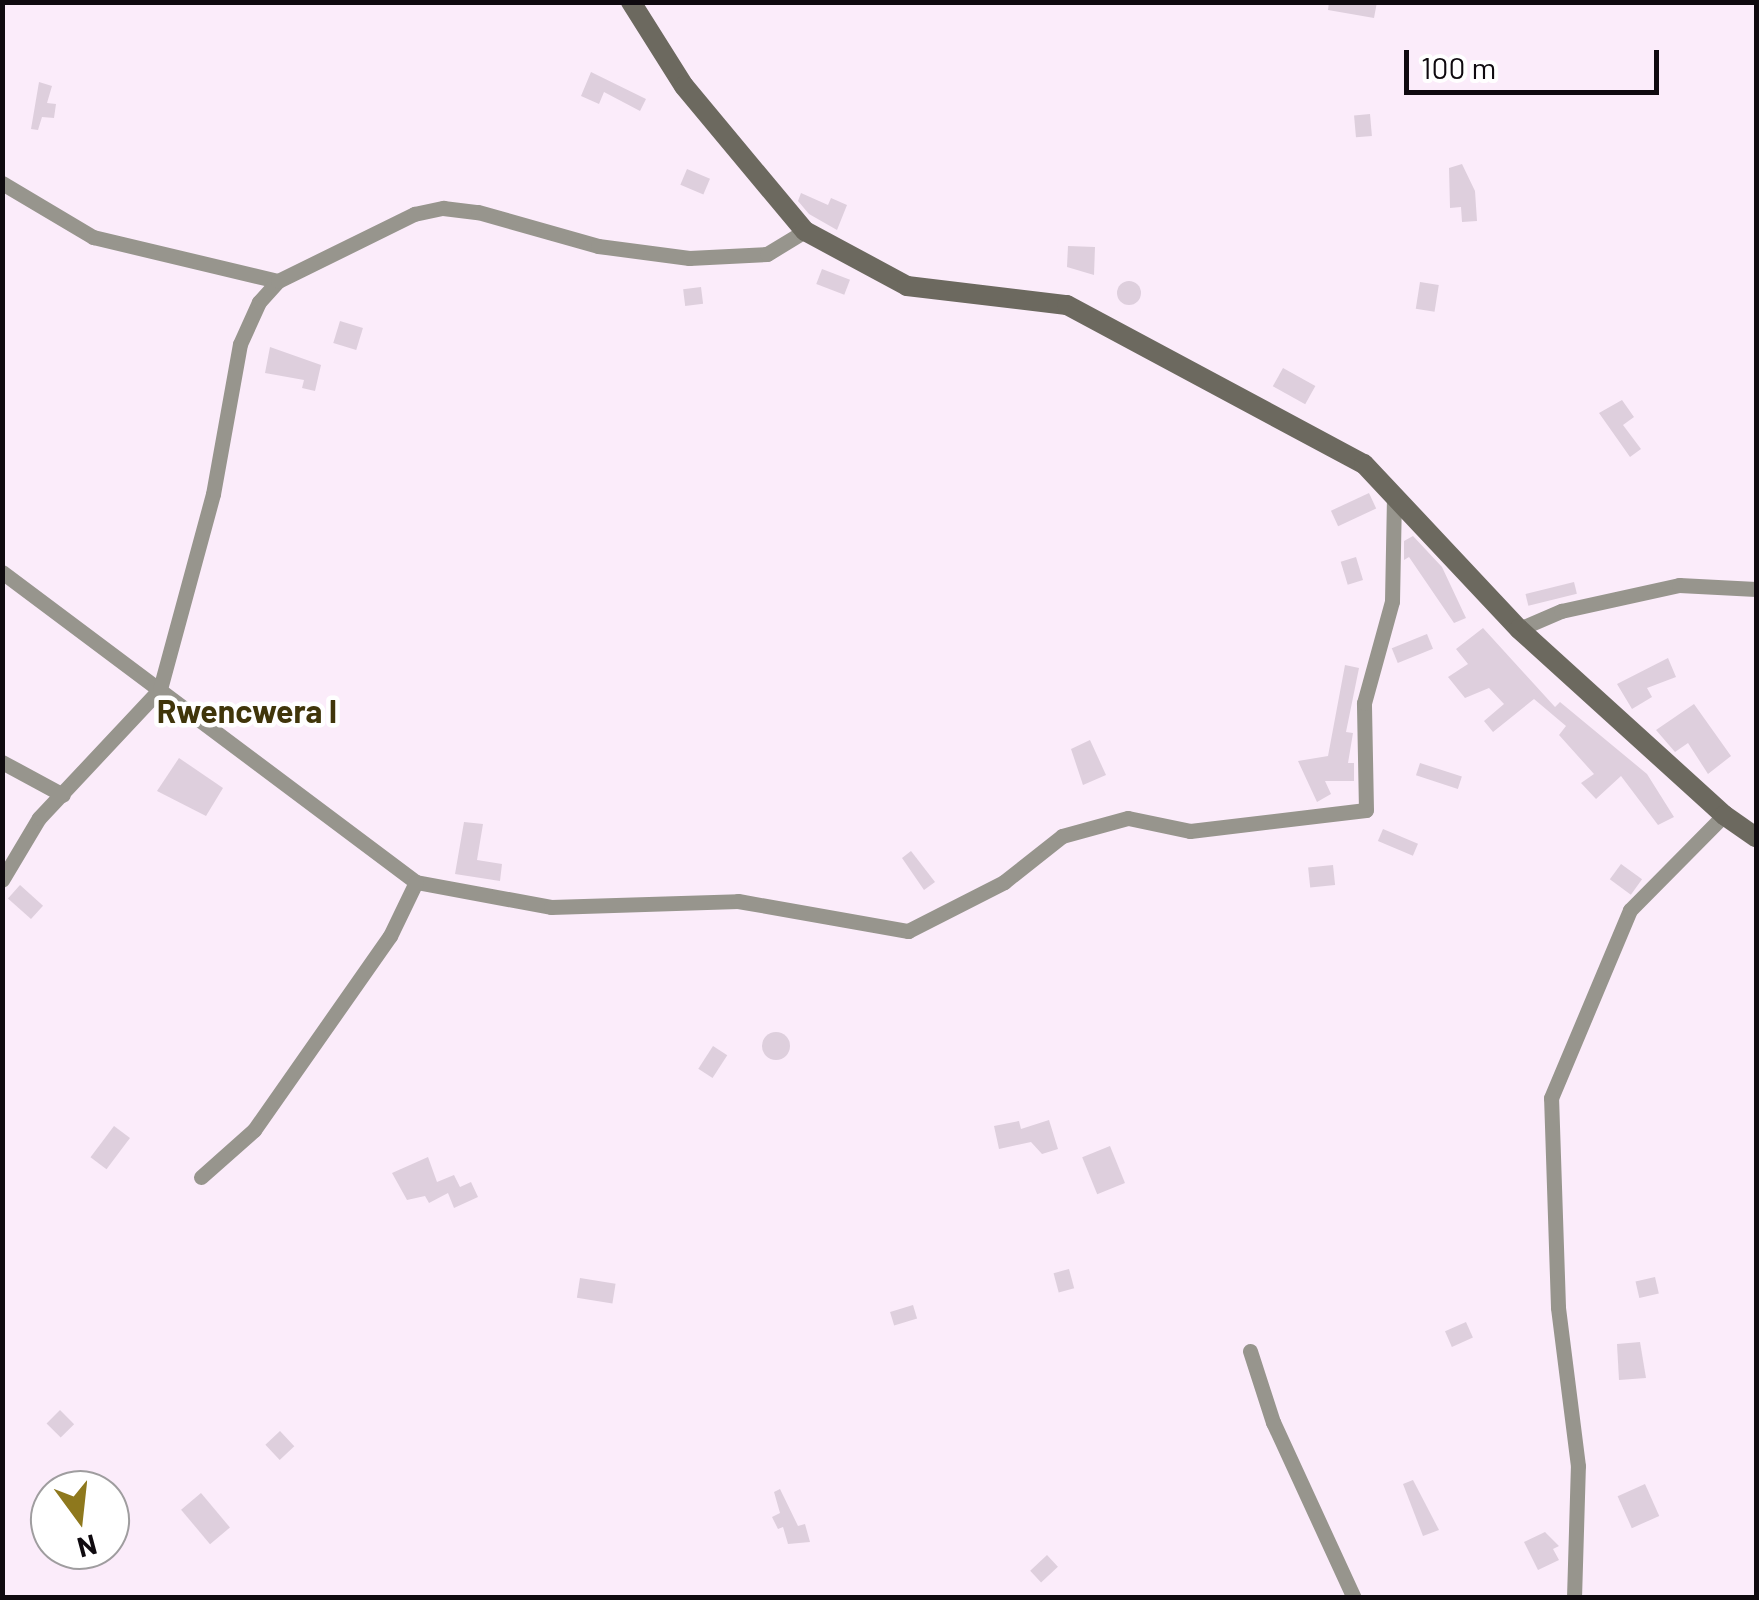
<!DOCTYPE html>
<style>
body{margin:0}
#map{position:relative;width:1759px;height:1600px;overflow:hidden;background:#fbecfa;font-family:Barlow,sans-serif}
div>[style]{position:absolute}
.building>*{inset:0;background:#decfdd;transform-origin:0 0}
.round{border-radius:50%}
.street>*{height:15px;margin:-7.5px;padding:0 7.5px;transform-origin:7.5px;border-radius:7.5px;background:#97958d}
.secondary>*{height:20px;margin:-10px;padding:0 10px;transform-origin:10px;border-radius:10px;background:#6c695f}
span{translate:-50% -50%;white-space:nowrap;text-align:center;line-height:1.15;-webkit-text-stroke:9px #fff;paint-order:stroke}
.quarter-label{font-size:32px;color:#40350a;font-weight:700}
.frame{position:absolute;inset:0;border:5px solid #0f0a0f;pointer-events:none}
.north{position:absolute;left:30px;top:1470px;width:100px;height:100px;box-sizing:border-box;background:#fff;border:2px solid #9f9d9f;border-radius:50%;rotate:165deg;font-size:28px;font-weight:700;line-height:40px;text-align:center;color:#0f0a0f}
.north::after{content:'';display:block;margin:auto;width:35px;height:45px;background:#8e781d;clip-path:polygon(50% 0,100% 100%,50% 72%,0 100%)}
.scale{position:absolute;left:1404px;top:50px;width:255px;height:45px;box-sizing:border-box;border:5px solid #0f0a0f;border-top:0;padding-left:12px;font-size:30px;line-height:35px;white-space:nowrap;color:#0f0a0f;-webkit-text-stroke:8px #fff;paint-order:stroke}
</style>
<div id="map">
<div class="building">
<i style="clip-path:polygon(1329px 2px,1377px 2px,1374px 18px,1328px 10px)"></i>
<i style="clip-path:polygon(591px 72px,646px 99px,640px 111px,604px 92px,599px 104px,581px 96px)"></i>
<i style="clip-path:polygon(39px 82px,52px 86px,47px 103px,56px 104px,54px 118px,42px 117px,38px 130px,31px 129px)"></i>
<i style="left:1370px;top:114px;width:22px;height:16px;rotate:85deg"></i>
<i style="clip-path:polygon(1462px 164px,1475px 191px,1477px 221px,1462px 222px,1461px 207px,1450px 208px,1449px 168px)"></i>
<i style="left:687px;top:169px;width:25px;height:17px;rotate:23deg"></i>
<i style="clip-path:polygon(801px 193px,828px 205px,831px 198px,847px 205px,837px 230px,809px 214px,798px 201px)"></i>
<i style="clip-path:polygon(1068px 246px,1095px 247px,1094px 275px,1067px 267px)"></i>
<i style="left:822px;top:269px;width:30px;height:16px;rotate:21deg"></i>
<i class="round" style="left:1117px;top:281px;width:24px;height:24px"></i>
<i style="left:1420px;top:282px;width:19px;height:27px;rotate:9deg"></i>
<i style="left:701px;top:287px;width:17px;height:18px;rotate:83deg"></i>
<i style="left:340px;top:321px;width:24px;height:23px;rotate:17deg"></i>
<i style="clip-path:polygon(270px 347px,321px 365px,315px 391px,302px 388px,304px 380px,265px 373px)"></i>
<i style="left:1283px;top:368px;width:37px;height:21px;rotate:29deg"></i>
<i style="clip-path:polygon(1622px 400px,1634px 417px,1623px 425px,1641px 449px,1630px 457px,1599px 413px)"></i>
<i style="left:1369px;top:493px;width:17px;height:42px;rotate:65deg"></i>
<i style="clip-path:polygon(1413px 536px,1442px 567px,1466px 618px,1454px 623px,1409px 557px,1404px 560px,1404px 541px)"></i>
<i style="left:1356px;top:557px;width:24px;height:16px;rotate:73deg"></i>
<i style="left:1574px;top:582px;width:12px;height:50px;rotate:76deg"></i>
<i style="clip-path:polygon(1483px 628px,1555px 707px,1560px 702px,1647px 774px,1674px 817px,1658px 825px,1621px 776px,1596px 799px,1581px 783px,1594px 774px,1559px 735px,1566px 726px,1534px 699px,1493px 732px,1484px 721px,1504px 704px,1489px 688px,1465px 698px,1448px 677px,1468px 664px,1456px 649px)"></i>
<i style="left:1427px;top:634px;width:16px;height:38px;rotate:68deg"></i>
<i style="clip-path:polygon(1668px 658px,1676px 677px,1647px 688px,1652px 697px,1632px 709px,1617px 684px)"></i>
<i style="clip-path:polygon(1345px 665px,1359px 668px,1346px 732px,1353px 733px,1348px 763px,1354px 763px,1354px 781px,1325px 781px,1331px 794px,1317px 802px,1298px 761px,1328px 756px)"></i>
<i style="clip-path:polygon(1694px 704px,1731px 756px,1708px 774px,1688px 743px,1675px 752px,1656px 730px)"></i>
<i style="clip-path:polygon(1090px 740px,1106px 775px,1083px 785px,1071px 749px)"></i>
<i style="clip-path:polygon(179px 758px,223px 788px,206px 816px,157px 791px)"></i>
<i style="left:1420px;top:763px;width:44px;height:13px;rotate:18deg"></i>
<i style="clip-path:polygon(464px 822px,483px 824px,477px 860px,502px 864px,500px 881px,455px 874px)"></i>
<i style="left:1383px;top:829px;width:38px;height:13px;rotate:23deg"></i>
<i style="clip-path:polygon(911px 851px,935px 882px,924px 890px,902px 858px)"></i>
<i style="left:1621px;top:864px;width:26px;height:19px;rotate:36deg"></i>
<i style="left:1333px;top:865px;width:20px;height:25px;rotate:84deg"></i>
<i style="left:20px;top:885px;width:31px;height:18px;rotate:42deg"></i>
<i class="round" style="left:762px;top:1032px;width:28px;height:28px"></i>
<i style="left:713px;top:1046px;width:17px;height:27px;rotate:33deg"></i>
<i style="clip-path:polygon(1049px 1120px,1058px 1149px,1042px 1154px,1031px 1142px,999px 1149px,994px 1126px,1019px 1121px,1021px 1129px)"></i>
<i style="left:114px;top:1126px;width:20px;height:39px;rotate:37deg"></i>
<i style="left:1110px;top:1146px;width:40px;height:30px;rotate:68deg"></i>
<i style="clip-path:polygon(428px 1157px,437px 1182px,454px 1175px,460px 1187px,471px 1182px,478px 1197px,454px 1208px,448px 1193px,429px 1203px,425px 1196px,407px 1200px,392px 1173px)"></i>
<i style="left:1069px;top:1269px;width:20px;height:16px;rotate:75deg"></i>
<i style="left:1655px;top:1277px;width:17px;height:20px;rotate:77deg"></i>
<i style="left:580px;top:1278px;width:36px;height:20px;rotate:9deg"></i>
<i style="left:913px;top:1305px;width:14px;height:24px;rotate:73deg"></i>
<i style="left:1466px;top:1322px;width:17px;height:23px;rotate:66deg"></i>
<i style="clip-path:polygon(1640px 1342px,1646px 1378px,1619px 1380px,1617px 1344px)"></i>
<i style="left:60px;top:1410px;width:20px;height:19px;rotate:45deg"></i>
<i style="left:280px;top:1431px;width:21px;height:20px;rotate:47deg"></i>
<i style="clip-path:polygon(1413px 1480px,1439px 1530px,1423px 1536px,1403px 1484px)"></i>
<i style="left:1645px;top:1484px;width:35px;height:30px;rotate:66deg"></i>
<i style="clip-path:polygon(780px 1489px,798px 1526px,805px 1524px,810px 1542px,788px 1544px,783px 1527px,778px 1529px,772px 1517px,780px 1513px,774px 1492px)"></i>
<i style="left:201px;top:1493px;width:45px;height:26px;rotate:50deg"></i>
<i style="clip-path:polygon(1545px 1532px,1559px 1546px,1553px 1549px,1559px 1560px,1538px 1570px,1524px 1542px)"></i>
<i style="left:1047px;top:1555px;width:16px;height:23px;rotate:47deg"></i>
</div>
<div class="street">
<i style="left:2px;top:183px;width:106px;rotate:30.7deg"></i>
<i style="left:93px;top:237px;width:190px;rotate:13.4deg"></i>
<i style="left:2px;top:572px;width:517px;rotate:36.83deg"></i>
<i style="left:416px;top:882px;width:137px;rotate:10.5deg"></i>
<i style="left:551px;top:907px;width:187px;rotate:-1.8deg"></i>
<i style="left:738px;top:901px;width:173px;rotate:10deg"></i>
<i style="left:908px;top:931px;width:108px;rotate:-27deg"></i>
<i style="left:1004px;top:882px;width:74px;rotate:-38.4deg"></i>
<i style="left:1062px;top:836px;width:68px;rotate:-15.3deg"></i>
<i style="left:1128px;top:818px;width:63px;rotate:11.8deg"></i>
<i style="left:1190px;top:831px;width:177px;rotate:-6.8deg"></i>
<i style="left:1366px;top:810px;width:107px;rotate:-91.1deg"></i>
<i style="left:1364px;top:703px;width:106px;rotate:-74.6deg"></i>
<i style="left:1392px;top:601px;width:101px;rotate:-88.9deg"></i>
<i style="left:1519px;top:629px;width:46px;rotate:-23.2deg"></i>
<i style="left:1561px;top:611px;width:121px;rotate:-12.4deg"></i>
<i style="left:1679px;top:585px;width:77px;rotate:3deg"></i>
<i style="left:2px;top:762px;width:69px;rotate:28.4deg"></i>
<i style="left:2px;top:880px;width:72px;rotate:-59.2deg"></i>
<i style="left:39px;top:818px;width:177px;rotate:-46.8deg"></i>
<i style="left:160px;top:689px;width:202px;rotate:-74.8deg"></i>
<i style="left:213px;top:494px;width:152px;rotate:-79.8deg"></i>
<i style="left:240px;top:344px;width:46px;rotate:-65.7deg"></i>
<i style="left:259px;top:302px;width:28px;rotate:-48deg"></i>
<i style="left:278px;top:281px;width:152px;rotate:-26.2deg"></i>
<i style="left:414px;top:214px;width:30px;rotate:-12deg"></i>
<i style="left:443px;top:208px;width:35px;rotate:7deg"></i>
<i style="left:478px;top:212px;width:125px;rotate:15.8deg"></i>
<i style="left:598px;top:246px;width:92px;rotate:7.5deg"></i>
<i style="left:689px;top:258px;width:78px;rotate:-2.9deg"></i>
<i style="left:767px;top:254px;width:44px;rotate:-31.2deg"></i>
<i style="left:201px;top:1177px;width:71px;rotate:-41.6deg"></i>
<i style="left:254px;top:1130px;width:237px;rotate:-55deg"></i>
<i style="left:390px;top:936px;width:60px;rotate:-64.3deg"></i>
<i style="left:1250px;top:1351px;width:75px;rotate:72.1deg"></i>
<i style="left:1273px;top:1422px;width:194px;rotate:65.3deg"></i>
<i style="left:1574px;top:1598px;width:132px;rotate:-88.3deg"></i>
<i style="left:1578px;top:1466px;width:160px;rotate:-97.2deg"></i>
<i style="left:1558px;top:1307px;width:209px;rotate:-91.9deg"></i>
<i style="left:1551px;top:1098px;width:204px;rotate:-67.2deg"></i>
<i style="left:1630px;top:910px;width:134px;rotate:-45.3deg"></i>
</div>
<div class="secondary">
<i style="left:631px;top:2px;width:99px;rotate:57.8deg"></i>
<i style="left:684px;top:86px;width:189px;rotate:50.2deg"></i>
<i style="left:805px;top:231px;width:116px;rotate:28.3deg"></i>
<i style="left:907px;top:286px;width:161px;rotate:6.8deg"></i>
<i style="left:1067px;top:305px;width:337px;rotate:28.2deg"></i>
<i style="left:1364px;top:464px;width:226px;rotate:46.8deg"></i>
<i style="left:1519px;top:629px;width:277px;rotate:42.2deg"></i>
<i style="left:1724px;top:815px;width:39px;rotate:35deg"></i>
</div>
<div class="quarter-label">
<span style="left:247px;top:710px">Rwencwera I</span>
</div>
<div class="frame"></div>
<div class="north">N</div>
<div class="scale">100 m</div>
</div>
